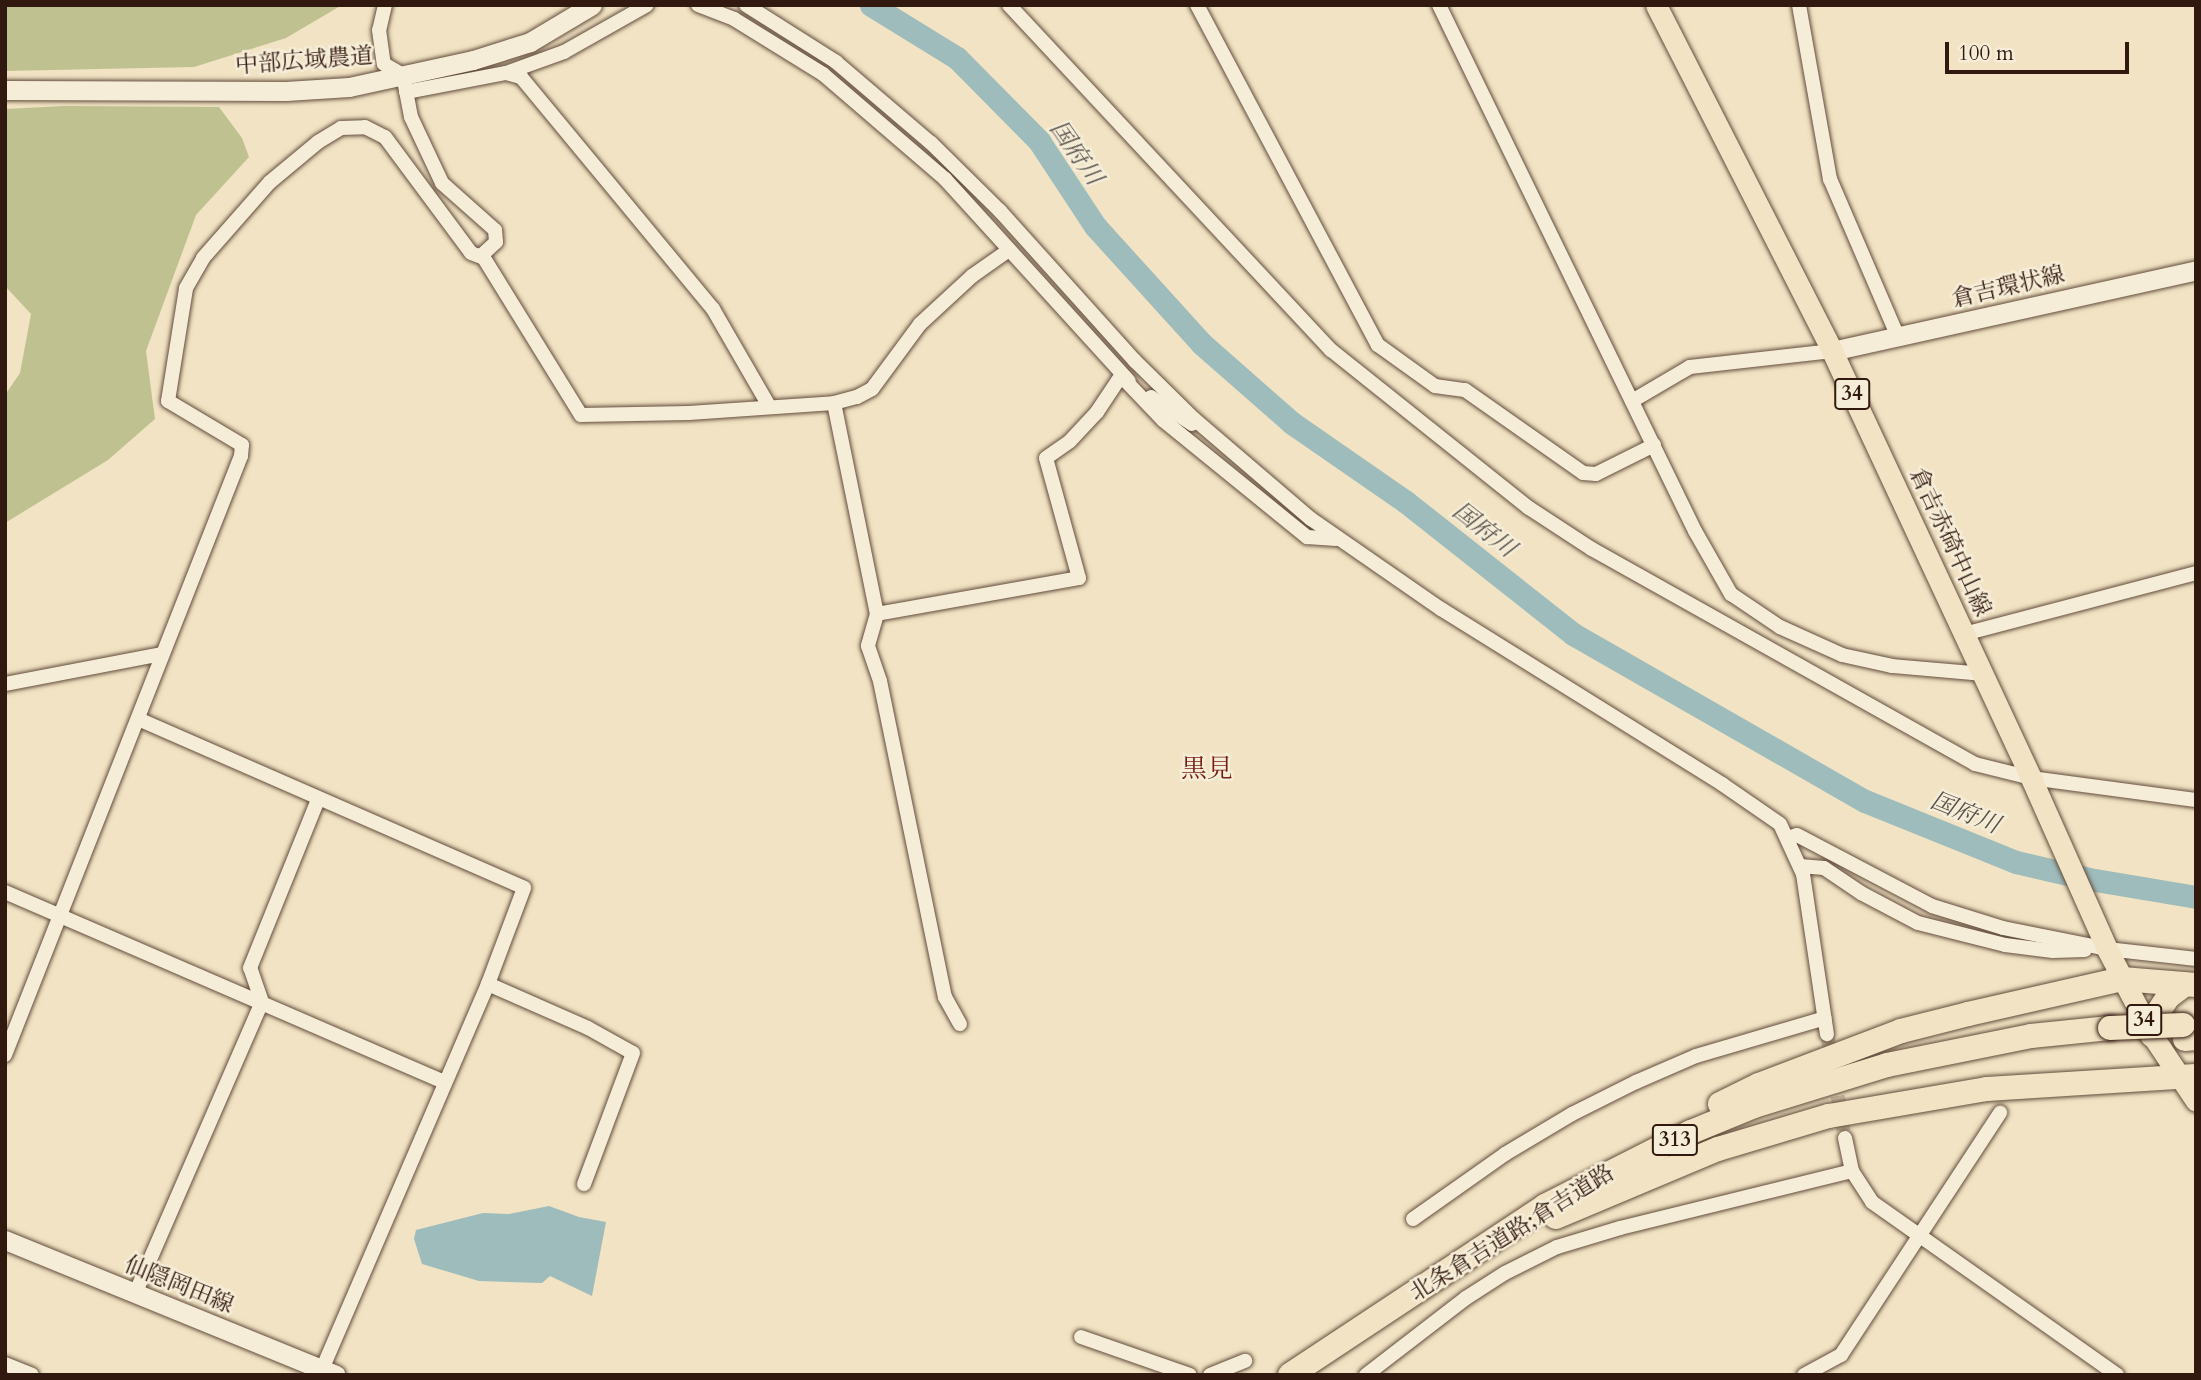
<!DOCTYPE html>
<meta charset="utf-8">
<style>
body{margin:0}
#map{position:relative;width:2201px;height:1380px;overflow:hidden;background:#f1e3c3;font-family:Cardo,"Noto Serif JP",serif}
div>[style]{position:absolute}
.green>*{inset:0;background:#bfc290}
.water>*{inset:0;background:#9ebcbc}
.river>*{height:23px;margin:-11.5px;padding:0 11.5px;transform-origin:11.5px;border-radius:11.5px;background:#9ebcbc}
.street-tunnel>*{height:14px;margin-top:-7px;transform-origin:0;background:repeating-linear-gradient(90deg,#cbbb9f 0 14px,transparent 0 21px)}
.roads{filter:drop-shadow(0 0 2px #624c3c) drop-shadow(0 0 2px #624c3c)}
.street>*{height:14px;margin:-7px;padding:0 7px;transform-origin:7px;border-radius:7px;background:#f6edd8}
.secondary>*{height:19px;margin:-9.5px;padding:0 9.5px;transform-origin:9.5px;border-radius:9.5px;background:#f6edd8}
.primary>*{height:21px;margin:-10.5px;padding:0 10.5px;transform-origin:10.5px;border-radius:10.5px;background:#f1e3c3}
.highway>*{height:24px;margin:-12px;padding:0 12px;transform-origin:12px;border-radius:12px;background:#f1e3c3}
.bridges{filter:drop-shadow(0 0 2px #32190f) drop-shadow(0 0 2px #32190f)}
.highway-bridge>*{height:24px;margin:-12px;padding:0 12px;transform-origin:12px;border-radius:12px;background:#f1e3c3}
span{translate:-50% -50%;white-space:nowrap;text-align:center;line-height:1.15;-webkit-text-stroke:5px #f6edd8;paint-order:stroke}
.shield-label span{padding:2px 5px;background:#f6edd8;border:2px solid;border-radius:5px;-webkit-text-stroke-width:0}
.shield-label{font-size:21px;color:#32190f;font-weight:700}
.street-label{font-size:23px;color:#32190f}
.water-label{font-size:24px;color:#58524c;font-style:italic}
.quarter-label{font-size:26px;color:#7a1f14}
.frame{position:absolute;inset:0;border:7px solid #32190f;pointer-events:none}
.scale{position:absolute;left:1945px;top:42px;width:184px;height:32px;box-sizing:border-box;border:4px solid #32190f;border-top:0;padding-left:9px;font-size:21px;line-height:24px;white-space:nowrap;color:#32190f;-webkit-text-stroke:5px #f6edd8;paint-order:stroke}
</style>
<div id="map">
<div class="green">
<i style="clip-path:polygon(5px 5px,342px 5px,286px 38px,194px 67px,5px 71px)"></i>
<i style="clip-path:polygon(64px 106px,219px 107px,242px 138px,249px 157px,196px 215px,146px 351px,155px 419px,108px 460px,5px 523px,5px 395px,20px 373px,31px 314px,5px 286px,5px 109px)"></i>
</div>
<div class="water">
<i style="clip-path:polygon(549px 1206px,579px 1217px,606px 1222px,592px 1296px,550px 1276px,542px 1283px,479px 1281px,422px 1264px,414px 1239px,416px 1230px,483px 1213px,509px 1214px)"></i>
</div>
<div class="river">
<i style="left:871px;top:5px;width:101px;rotate:31.6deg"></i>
<i style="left:957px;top:58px;width:117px;rotate:45.3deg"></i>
<i style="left:1039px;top:141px;width:102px;rotate:56.6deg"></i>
<i style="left:1095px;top:226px;width:159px;rotate:47.8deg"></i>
<i style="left:1202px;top:344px;width:120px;rotate:41.3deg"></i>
<i style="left:1292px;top:423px;width:139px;rotate:34.7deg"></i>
<i style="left:1406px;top:502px;width:213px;rotate:38.3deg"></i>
<i style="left:1573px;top:634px;width:336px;rotate:29.8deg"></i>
<i style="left:1865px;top:801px;width:163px;rotate:22deg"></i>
<i style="left:2016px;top:862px;width:75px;rotate:13.1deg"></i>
<i style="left:2089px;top:879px;width:109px;rotate:9.5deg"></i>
</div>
<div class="street-tunnel">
<i style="left:1827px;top:1034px;width:106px;rotate:80.2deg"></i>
</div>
<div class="roads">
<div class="street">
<i style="left:385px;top:5px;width:26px;rotate:103deg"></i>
<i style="left:379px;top:30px;width:34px;rotate:82deg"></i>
<i style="left:384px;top:64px;width:22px;rotate:30deg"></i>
<i style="left:403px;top:75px;width:43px;rotate:79.2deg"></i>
<i style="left:411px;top:117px;width:73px;rotate:64.8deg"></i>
<i style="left:442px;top:183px;width:71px;rotate:41.6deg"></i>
<i style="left:495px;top:230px;width:12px;rotate:85deg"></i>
<i style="left:496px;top:242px;width:19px;rotate:137deg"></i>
<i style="left:482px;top:255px;width:188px;rotate:58.3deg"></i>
<i style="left:581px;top:415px;width:108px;rotate:-1.1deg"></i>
<i style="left:689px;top:413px;width:145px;rotate:-3.9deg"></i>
<i style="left:834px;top:403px;width:24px;rotate:-15deg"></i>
<i style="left:857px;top:397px;width:17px;rotate:-28deg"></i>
<i style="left:872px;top:389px;width:81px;rotate:-53.6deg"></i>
<i style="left:920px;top:324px;width:71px;rotate:-42.7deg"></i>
<i style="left:972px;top:276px;width:45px;rotate:-35.1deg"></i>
<i style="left:698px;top:5px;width:39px;rotate:21deg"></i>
<i style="left:734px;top:19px;width:105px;rotate:31.7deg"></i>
<i style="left:823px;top:74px;width:161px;rotate:40.7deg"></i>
<i style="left:945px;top:179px;width:273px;rotate:47.7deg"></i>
<i style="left:746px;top:5px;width:107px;rotate:32.3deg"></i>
<i style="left:836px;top:62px;width:125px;rotate:40.5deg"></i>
<i style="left:931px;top:143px;width:97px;rotate:44.6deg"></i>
<i style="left:1000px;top:211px;width:202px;rotate:48deg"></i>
<i style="left:1135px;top:361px;width:81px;rotate:44.5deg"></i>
<i style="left:1193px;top:418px;width:155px;rotate:40.6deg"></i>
<i style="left:1311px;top:519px;width:158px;rotate:34.7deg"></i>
<i style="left:1441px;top:609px;width:331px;rotate:31.9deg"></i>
<i style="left:1722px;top:784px;width:70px;rotate:34.6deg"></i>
<i style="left:1780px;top:824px;width:55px;rotate:65.3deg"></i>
<i style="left:1803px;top:874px;width:162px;rotate:81.5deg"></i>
<i style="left:1009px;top:5px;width:472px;rotate:47deg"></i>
<i style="left:1331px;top:350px;width:253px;rotate:38.6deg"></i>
<i style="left:1529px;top:508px;width:75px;rotate:33.1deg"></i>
<i style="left:1592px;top:549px;width:439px;rotate:29.3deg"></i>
<i style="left:1975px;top:764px;width:58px;rotate:14deg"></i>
<i style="left:2031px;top:778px;width:166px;rotate:7.6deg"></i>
<i style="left:1197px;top:5px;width:385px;rotate:62deg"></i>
<i style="left:1378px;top:345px;width:70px;rotate:35.7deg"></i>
<i style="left:1435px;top:386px;width:30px;rotate:8deg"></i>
<i style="left:1465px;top:390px;width:144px;rotate:35.1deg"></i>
<i style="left:1583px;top:473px;width:13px;rotate:4deg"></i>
<i style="left:1596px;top:474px;width:65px;rotate:-26.6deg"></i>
<i style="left:1439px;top:5px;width:585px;rotate:64.05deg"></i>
<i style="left:1695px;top:531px;width:73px;rotate:60.3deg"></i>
<i style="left:1731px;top:594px;width:59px;rotate:34deg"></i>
<i style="left:1780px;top:627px;width:68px;rotate:24.3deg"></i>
<i style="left:1842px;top:655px;width:51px;rotate:12.4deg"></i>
<i style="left:1892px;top:666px;width:91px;rotate:5deg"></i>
<i style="left:1799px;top:5px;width:177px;rotate:79.9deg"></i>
<i style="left:1830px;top:179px;width:172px;rotate:66.7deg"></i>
<i style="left:506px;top:73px;width:62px;rotate:-19.9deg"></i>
<i style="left:564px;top:52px;width:95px;rotate:-29.5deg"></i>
<i style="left:406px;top:92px;width:102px;rotate:-10.8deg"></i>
<i style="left:506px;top:73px;width:16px;rotate:15deg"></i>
<i style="left:521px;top:77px;width:301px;rotate:50.4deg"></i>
<i style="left:713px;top:309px;width:112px;rotate:60deg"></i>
<i style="left:1151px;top:397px;width:49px;rotate:33.4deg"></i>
<i style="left:1632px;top:401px;width:67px;rotate:-30.4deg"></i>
<i style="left:1690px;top:367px;width:143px;rotate:-6.4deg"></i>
<i style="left:834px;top:403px;width:215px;rotate:78.5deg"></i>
<i style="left:877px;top:614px;width:33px;rotate:106deg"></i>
<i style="left:868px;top:646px;width:37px;rotate:71deg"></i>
<i style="left:880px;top:681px;width:323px;rotate:78.4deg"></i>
<i style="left:945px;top:997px;width:31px;rotate:61deg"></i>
<i style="left:877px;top:614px;width:205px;rotate:-10.1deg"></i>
<i style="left:1079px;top:578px;width:124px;rotate:-105.4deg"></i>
<i style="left:1046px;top:458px;width:29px;rotate:-35deg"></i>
<i style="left:1070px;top:441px;width:40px;rotate:-47deg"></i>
<i style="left:1097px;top:412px;width:43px;rotate:-56.3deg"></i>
<i style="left:1121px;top:376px;width:61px;rotate:46.3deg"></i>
<i style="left:1163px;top:420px;width:186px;rotate:39.1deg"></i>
<i style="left:1307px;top:537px;width:29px;rotate:4deg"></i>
<i style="left:1964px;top:634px;width:240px;rotate:-14.7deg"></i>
<i style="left:5px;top:684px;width:160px;rotate:-10.8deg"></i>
<i style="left:138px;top:719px;width:421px;rotate:23.6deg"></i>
<i style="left:524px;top:888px;width:103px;rotate:110.6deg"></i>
<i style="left:488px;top:984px;width:419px;rotate:113.3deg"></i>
<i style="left:1788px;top:838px;width:9px;rotate:-18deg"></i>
<i style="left:1797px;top:835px;width:153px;rotate:27.7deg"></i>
<i style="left:1932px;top:906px;width:74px;rotate:17.2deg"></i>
<i style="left:2003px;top:928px;width:106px;rotate:11.4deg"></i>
<i style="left:2107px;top:949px;width:90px;rotate:6.4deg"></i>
<i style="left:1800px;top:866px;width:24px;rotate:5deg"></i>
<i style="left:1824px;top:868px;width:45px;rotate:34deg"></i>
<i style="left:1861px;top:893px;width:64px;rotate:27.8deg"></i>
<i style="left:1918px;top:923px;width:90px;rotate:14.2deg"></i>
<i style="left:2005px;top:945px;width:48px;rotate:7.1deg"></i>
<i style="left:2053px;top:951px;width:32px;rotate:-2deg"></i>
<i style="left:5px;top:892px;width:479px;rotate:23.4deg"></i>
<i style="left:488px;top:984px;width:109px;rotate:23.7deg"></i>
<i style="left:588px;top:1028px;width:51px;rotate:29.1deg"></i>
<i style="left:633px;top:1053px;width:140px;rotate:110.5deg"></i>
<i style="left:5px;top:1055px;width:644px;rotate:-68.5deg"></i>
<i style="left:241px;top:456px;width:11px;rotate:-85deg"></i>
<i style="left:242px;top:445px;width:86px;rotate:-149.3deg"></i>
<i style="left:168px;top:401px;width:114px;rotate:-80.9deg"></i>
<i style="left:186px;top:288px;width:34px;rotate:-60deg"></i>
<i style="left:203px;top:258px;width:101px;rotate:-48.6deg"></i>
<i style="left:270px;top:182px;width:62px;rotate:-39.8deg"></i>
<i style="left:318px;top:142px;width:27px;rotate:-31deg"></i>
<i style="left:341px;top:128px;width:24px;rotate:-2deg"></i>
<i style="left:365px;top:127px;width:22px;rotate:27deg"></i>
<i style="left:385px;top:137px;width:144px;rotate:53.4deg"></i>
<i style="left:471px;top:253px;width:14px;rotate:21deg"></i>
<i style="left:1845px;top:1138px;width:34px;rotate:78deg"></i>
<i style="left:1852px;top:1171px;width:37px;rotate:57deg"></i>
<i style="left:1872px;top:1202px;width:300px;rotate:35.2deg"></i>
<i style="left:1413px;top:1219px;width:113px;rotate:-35.2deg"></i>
<i style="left:1505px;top:1154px;width:78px;rotate:-30.8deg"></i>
<i style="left:1572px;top:1114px;width:72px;rotate:-26.6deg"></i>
<i style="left:1636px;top:1082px;width:65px;rotate:-23.4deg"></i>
<i style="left:1696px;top:1056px;width:134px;rotate:-16.4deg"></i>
<i style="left:135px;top:1294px;width:318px;rotate:-66.5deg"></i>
<i style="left:262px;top:1002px;width:36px;rotate:-109deg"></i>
<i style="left:250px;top:968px;width:181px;rotate:-68deg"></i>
<i style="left:1081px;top:1337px;width:115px;rotate:19.2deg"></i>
<i style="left:5px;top:1364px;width:29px;rotate:22deg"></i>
<i style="left:1210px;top:1375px;width:38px;rotate:-22deg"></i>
<i style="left:1366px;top:1375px;width:126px;rotate:-37.6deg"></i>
<i style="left:1466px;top:1298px;width:46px;rotate:-32.7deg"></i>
<i style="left:1505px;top:1273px;width:58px;rotate:-26.6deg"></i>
<i style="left:1557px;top:1247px;width:66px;rotate:-16.8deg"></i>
<i style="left:1620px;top:1228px;width:239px;rotate:-13.8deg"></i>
<i style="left:1804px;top:1375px;width:42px;rotate:-28.4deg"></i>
<i style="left:1841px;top:1355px;width:290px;rotate:-56.7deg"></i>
</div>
<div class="secondary">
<i style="left:5px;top:90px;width:281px;rotate:0.2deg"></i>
<i style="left:286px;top:91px;width:63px;rotate:-3.6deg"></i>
<i style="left:349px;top:87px;width:127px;rotate:-12.3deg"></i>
<i style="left:473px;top:60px;width:60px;rotate:-17.5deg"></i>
<i style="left:530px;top:42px;width:72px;rotate:-30.8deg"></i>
<i style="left:1832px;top:351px;width:373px;rotate:-12.5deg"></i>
<i style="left:5px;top:1240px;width:357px;rotate:22.2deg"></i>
</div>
<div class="primary">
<i style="left:1656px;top:5px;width:388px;rotate:63deg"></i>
<i style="left:1832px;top:351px;width:471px;rotate:65deg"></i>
<i style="left:2031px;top:778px;width:187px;rotate:66deg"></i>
<i style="left:2107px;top:949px;width:97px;rotate:62.4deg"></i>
<i style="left:2152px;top:1035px;width:79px;rotate:56.3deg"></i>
</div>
<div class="highway">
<i style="left:2152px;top:1035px;width:18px;rotate:-81deg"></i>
<i style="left:2155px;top:1017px;width:24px;rotate:-57deg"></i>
<i style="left:2168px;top:997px;width:21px;rotate:-37deg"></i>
<i style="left:2185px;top:1039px;width:11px;rotate:-5deg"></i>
<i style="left:1720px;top:1104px;width:43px;rotate:-26deg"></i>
<i style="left:1759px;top:1085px;width:152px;rotate:-20.8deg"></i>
<i style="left:1901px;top:1031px;width:69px;rotate:-14.2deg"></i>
<i style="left:1968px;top:1014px;width:158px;rotate:-12.8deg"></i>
<i style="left:2122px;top:979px;width:74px;rotate:4.6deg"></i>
<i style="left:1556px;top:1217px;width:176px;rotate:-22.8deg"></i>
<i style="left:1718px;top:1149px;width:116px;rotate:-16.6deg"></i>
<i style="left:1829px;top:1116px;width:160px;rotate:-9.7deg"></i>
<i style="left:1987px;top:1089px;width:209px;rotate:-3.6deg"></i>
<i style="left:1290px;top:1375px;width:306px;rotate:-33.5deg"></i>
<i style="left:1545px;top:1206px;width:164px;rotate:-26.9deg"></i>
<i style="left:1691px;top:1132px;width:68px;rotate:-22.4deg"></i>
<i style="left:1754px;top:1106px;width:139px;rotate:-17.1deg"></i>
<i style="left:1887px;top:1065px;width:147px;rotate:-11.4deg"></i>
<i style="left:2031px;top:1036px;width:79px;rotate:-5.8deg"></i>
</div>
</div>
<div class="bridges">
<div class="highway-bridge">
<i style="left:2110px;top:1028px;width:73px;rotate:-2.4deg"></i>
</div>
</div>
<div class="shield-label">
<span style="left:1852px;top:394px">34</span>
<span style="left:2144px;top:1020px">34</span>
<span style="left:1675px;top:1140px">313</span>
</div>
<div class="street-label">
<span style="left:304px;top:61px;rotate:-4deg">中部広域農道</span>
<span style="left:2008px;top:287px;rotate:-13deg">倉吉環状線</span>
<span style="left:1950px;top:542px;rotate:65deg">倉吉赤碕中山線</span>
<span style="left:1512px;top:1233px;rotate:-32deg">北条倉吉道路;倉吉道路</span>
<span style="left:179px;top:1285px;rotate:22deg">仙隠岡田線</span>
</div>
<div class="water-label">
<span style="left:1076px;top:153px;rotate:55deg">国府川</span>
<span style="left:1484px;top:530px;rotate:38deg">国府川</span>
<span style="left:1965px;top:813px;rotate:22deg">国府川</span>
</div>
<div class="quarter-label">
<span style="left:1207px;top:769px">黒見</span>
</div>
<div class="frame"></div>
<div class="scale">100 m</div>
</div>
